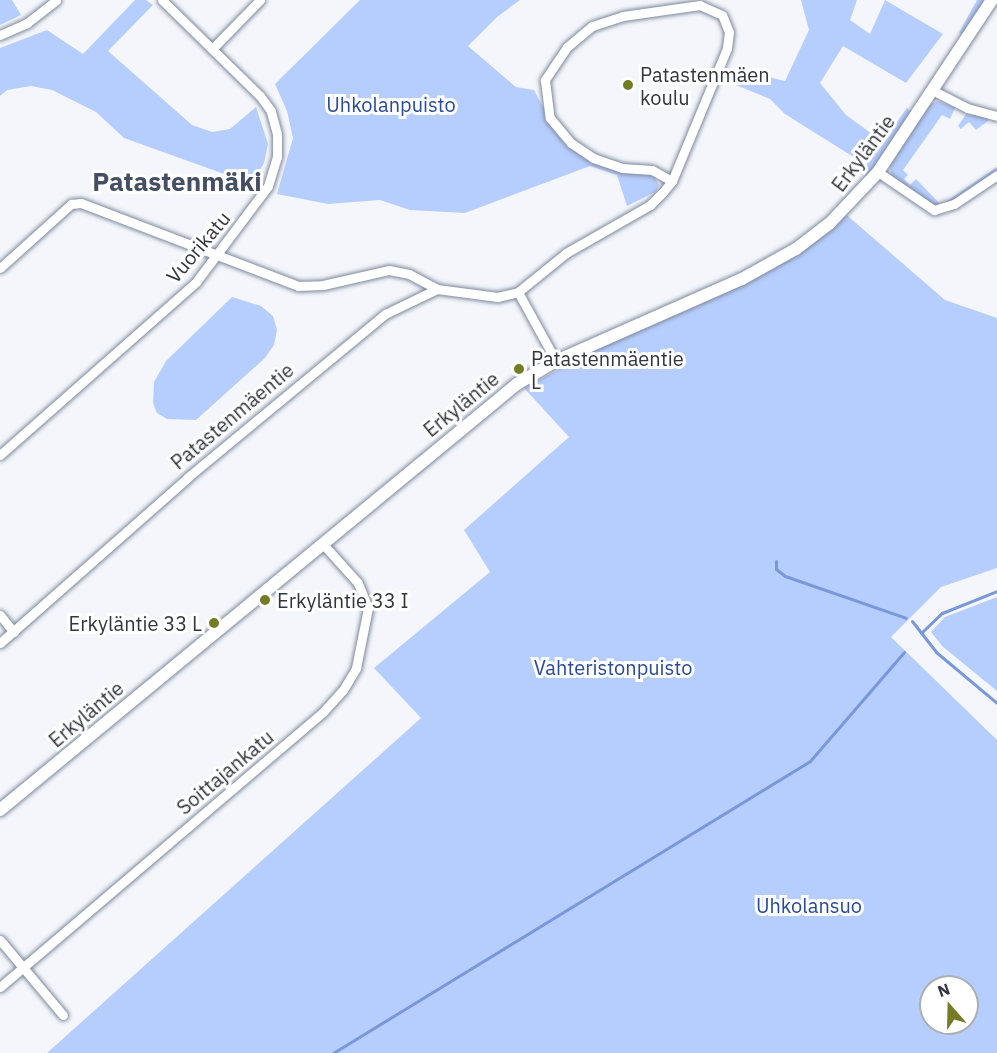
<!DOCTYPE html>
<meta charset="utf-8">
<style>
body{margin:0}
#map{position:relative;width:997px;height:1053px;overflow:hidden;background:#f4f6fb;font-family:"IBM Plex Sans",sans-serif}
div>[style]{position:absolute}
.green>*{inset:0;background:#b6cefe}
.stream>*{height:3px;margin:-1.5px;padding:0 1.5px;transform-origin:1.5px;border-radius:1.5px;background:#7998d9}
.roads{filter:drop-shadow(0 0 2px #7d889d) drop-shadow(0 0 2px #7d889d)}
.minor>*{height:9px;margin:-4.5px;padding:0 4.5px;transform-origin:4.5px;border-radius:4.5px;background:#fff}
.tertiary>*{height:12px;margin:-6px;padding:0 6px;transform-origin:6px;border-radius:6px;background:#fff}
.dots>*{width:16px;height:16px;translate:-50% -50%;box-sizing:border-box;border:3px solid #fff;border-radius:50%}
span{translate:-50% -50%;white-space:nowrap;text-align:center;line-height:1.15;-webkit-text-stroke:6px #fff;paint-order:stroke}
.poi-label{font-size:20px;color:#32363f}
.left{translate:0 -50%;text-align:left}
.right{translate:-100% -50%;text-align:right}
.park-label{font-size:20px;color:#2a4b99}
.street-label{font-size:20px;color:#32363f}
.district-label{font-size:26px;color:#454e62;font-weight:700}
.north{position:absolute;left:919px;top:975px;width:60px;height:60px;box-sizing:border-box;background:#fff;border:2px solid #adafb2;border-radius:50%;rotate:340deg;font-size:16px;font-weight:700;line-height:24px;text-align:center;color:#32363f}
.north::after{content:'';display:block;margin:auto;width:21px;height:27px;background:#747c26;clip-path:polygon(50% 0,100% 100%,50% 72%,0 100%)}
</style>
<div id="map">
<div class="green">
<i style="clip-path:polygon(0 0,12px 0,21px 15px,0 25px)"></i>
<i style="clip-path:polygon(135px 0,146px 0,153px 5px,108px 51px,192px 125px,212px 132px,230px 129px,256px 107px,268px 144px,264px 163px,252px 184px,124px 138px,96px 112px,52px 90px,31px 86px,7px 90px,0 96px,0 48px,47px 30px,83px 54px)"></i>
<i style="clip-path:polygon(360px 0,520px 0,497px 17px,468px 46px,516px 87px,534px 90px,555px 130px,578px 148px,577px 153px,597px 164px,653px 175px,659px 185px,655px 192px,627px 206px,617px 175px,590px 166px,465px 213px,410px 210px,380px 200px,328px 204px,277px 194px,293px 138px,287px 111px,275px 84px)"></i>
<i style="clip-path:polygon(801px 0,857px 0,850px 20px,870px 34px,885px 0,943px 34px,906px 83px,843px 46px,820px 83px,846px 115px,872px 134px,855px 158px,785px 114px,770px 99px,731px 83px,739px 70px,785px 81px,809px 30px)"></i>
<i style="clip-path:polygon(977px 0,987px 0,963px 34px,959px 33px)"></i>
<i style="clip-path:polygon(938px 101px,955px 108px,950px 119px,942px 115px,903px 170px,908px 175px,904px 179px,910px 185px,916px 179px,941px 205px,997px 167px,997px 171px,953px 203px,939px 209px,929px 206px,891px 176px,890px 166px,929px 105px)"></i>
<i style="clip-path:polygon(907px 108px,912px 112px,866px 181px,863px 169px)"></i>
<i style="clip-path:polygon(966px 114px,988px 117px,988px 121px,976px 130px,969px 122px,961px 129px,958px 126px)"></i>
<i style="clip-path:polygon(evenodd,842px 211px,945px 300px,997px 318px,997px 568px,941px 587px,891px 637px,997px 740px,997px 1053px,47px 1053px,421px 718px,374px 668px,490px 572px,464px 530px,569px 437px,524px 388px,657px 317px,742px 279px,842px 211px,931px 987px,967px 987px,967px 1023px,931px 1023px,931px 987px)"></i>
<i style="clip-path:polygon(232px 297px,261px 306px,273px 316px,277px 330px,274px 345px,265px 358px,196px 420px,167px 419px,157px 413px,153px 403px,154px 382px,166px 361px)"></i>
<i style="clip-path:polygon(997px 597px,997px 691px,942px 646px,931px 632px,945px 617px)"></i>
</div>
<div class="stream">
<i style="left:776px;top:561px;width:8px;rotate:90deg"></i>
<i style="left:776px;top:569px;width:11px;rotate:38deg"></i>
<i style="left:785px;top:576px;width:128px;rotate:19.1deg"></i>
<i style="left:912px;top:621px;width:39px;rotate:52deg"></i>
<i style="left:936px;top:652px;width:80px;rotate:39.9deg"></i>
<i style="left:921px;top:633px;width:29px;rotate:-44deg"></i>
<i style="left:942px;top:613px;width:59px;rotate:-21.8deg"></i>
<i style="left:333px;top:1053px;width:559px;rotate:-31.47deg"></i>
<i style="left:810px;top:761px;width:144px;rotate:-49.2deg"></i>
</div>
<div class="roads">
<div class="minor">
<i style="left:0;top:35px;width:30px;rotate:-24deg"></i>
<i style="left:27px;top:23px;width:37px;rotate:-38deg"></i>
<i style="left:212px;top:49px;width:69px;rotate:-45.6deg"></i>
<i style="left:932px;top:90px;width:39px;rotate:27deg"></i>
<i style="left:967px;top:108px;width:31px;rotate:15deg"></i>
<i style="left:878px;top:172px;width:68px;rotate:34.2deg"></i>
<i style="left:934px;top:210px;width:21px;rotate:-17deg"></i>
<i style="left:954px;top:204px;width:52px;rotate:-34deg"></i>
<i style="left:0;top:268px;width:96px;rotate:-42deg"></i>
<i style="left:71px;top:204px;width:10px;rotate:-6deg"></i>
<i style="left:81px;top:203px;width:232px;rotate:20.9deg"></i>
<i style="left:298px;top:286px;width:25px;rotate:-2deg"></i>
<i style="left:323px;top:285px;width:68px;rotate:-12.8deg"></i>
<i style="left:389px;top:270px;width:20px;rotate:11deg"></i>
<i style="left:409px;top:274px;width:32px;rotate:28deg"></i>
<i style="left:518px;top:292px;width:79px;rotate:61.2deg"></i>
<i style="left:0;top:455px;width:261px;rotate:-41.4deg"></i>
<i style="left:196px;top:282px;width:120px;rotate:-53.1deg"></i>
<i style="left:268px;top:186px;width:30px;rotate:-73deg"></i>
<i style="left:277px;top:157px;width:23px;rotate:-90deg"></i>
<i style="left:277px;top:134px;width:24px;rotate:-105deg"></i>
<i style="left:271px;top:111px;width:19px;rotate:-126deg"></i>
<i style="left:260px;top:96px;width:137px;rotate:-135.6deg"></i>
<i style="left:0;top:615px;width:22px;rotate:51deg"></i>
<i style="left:0;top:643px;width:251px;rotate:-41.4deg"></i>
<i style="left:188px;top:477px;width:256px;rotate:-39.6deg"></i>
<i style="left:385px;top:314px;width:58px;rotate:-25.7deg"></i>
<i style="left:437px;top:289px;width:61px;rotate:7.6deg"></i>
<i style="left:497px;top:297px;width:22px;rotate:-13deg"></i>
<i style="left:518px;top:292px;width:62px;rotate:-39.1deg"></i>
<i style="left:566px;top:253px;width:97px;rotate:-29.7deg"></i>
<i style="left:650px;top:205px;width:18px;rotate:-45deg"></i>
<i style="left:663px;top:192px;width:14px;rotate:-51deg"></i>
<i style="left:672px;top:181px;width:144px;rotate:-67.5deg"></i>
<i style="left:727px;top:48px;width:16px;rotate:-83deg"></i>
<i style="left:729px;top:32px;width:18px;rotate:-112deg"></i>
<i style="left:722px;top:15px;width:24px;rotate:-156deg"></i>
<i style="left:700px;top:5px;width:78px;rotate:171.9deg"></i>
<i style="left:623px;top:16px;width:33px;rotate:162deg"></i>
<i style="left:592px;top:26px;width:33px;rotate:140deg"></i>
<i style="left:567px;top:47px;width:40px;rotate:124deg"></i>
<i style="left:545px;top:80px;width:38px;rotate:83deg"></i>
<i style="left:550px;top:118px;width:33px;rotate:50deg"></i>
<i style="left:571px;top:143px;width:27px;rotate:34deg"></i>
<i style="left:593px;top:158px;width:31px;rotate:19deg"></i>
<i style="left:622px;top:168px;width:30px;rotate:4deg"></i>
<i style="left:652px;top:170px;width:23px;rotate:29deg"></i>
<i style="left:0;top:940px;width:98px;rotate:50deg"></i>
<i style="left:0;top:987px;width:424px;rotate:-40.4deg"></i>
<i style="left:323px;top:712px;width:30px;rotate:-48deg"></i>
<i style="left:343px;top:690px;width:26px;rotate:-59deg"></i>
<i style="left:356px;top:668px;width:61px;rotate:-78.7deg"></i>
<i style="left:368px;top:608px;width:27px;rotate:-112deg"></i>
<i style="left:358px;top:583px;width:54px;rotate:-132deg"></i>
</div>
<div class="tertiary">
<i style="left:0;top:810px;width:670px;rotate:-39.49deg"></i>
<i style="left:517px;top:384px;width:45px;rotate:-30.5deg"></i>
<i style="left:556px;top:361px;width:203px;rotate:-23.8deg"></i>
<i style="left:742px;top:279px;width:62px;rotate:-29.1deg"></i>
<i style="left:796px;top:249px;width:43px;rotate:-37.4deg"></i>
<i style="left:830px;top:223px;width:70px;rotate:-46.7deg"></i>
<i style="left:878px;top:172px;width:206px;rotate:-56.5deg"></i>
</div>
</div>
<div class="dots">
<i style="left:628px;top:85px;background:#747c26"></i>
<i style="left:519px;top:369px;background:#747c26"></i>
<i style="left:265px;top:600px;background:#747c26"></i>
<i style="left:214px;top:623px;background:#747c26"></i>
</div>
<div class="poi-label">
<span class="left" style="left:640px;top:86px">Patastenmäen<br>koulu</span>
<span class="left" style="left:531px;top:370px">Patastenmäentie<br>L</span>
<span class="left" style="left:277px;top:600px">Erkyläntie 33 I</span>
<span class="right" style="left:202px;top:623px">Erkyläntie 33 L</span>
</div>
<div class="park-label">
<span style="left:391px;top:104px">Uhkolanpuisto</span>
<span style="left:613px;top:667px">Vahteristonpuisto</span>
<span style="left:809px;top:905px">Uhkolansuo</span>
</div>
<div class="street-label">
<span style="left:863px;top:153px;rotate:-53deg">Erkyläntie</span>
<span style="left:198px;top:247px;rotate:-50deg">Vuorikatu</span>
<span style="left:461px;top:404px;rotate:-39deg">Erkyläntie</span>
<span style="left:232px;top:416px;rotate:-40deg">Patastenmäentie</span>
<span style="left:86px;top:714px;rotate:-40deg">Erkyläntie</span>
<span style="left:225px;top:772px;rotate:-40deg">Soittajankatu</span>
</div>
<div class="district-label">
<span style="left:177px;top:182px">Patastenmäki</span>
</div>
<div class="north">N</div>
</div>
